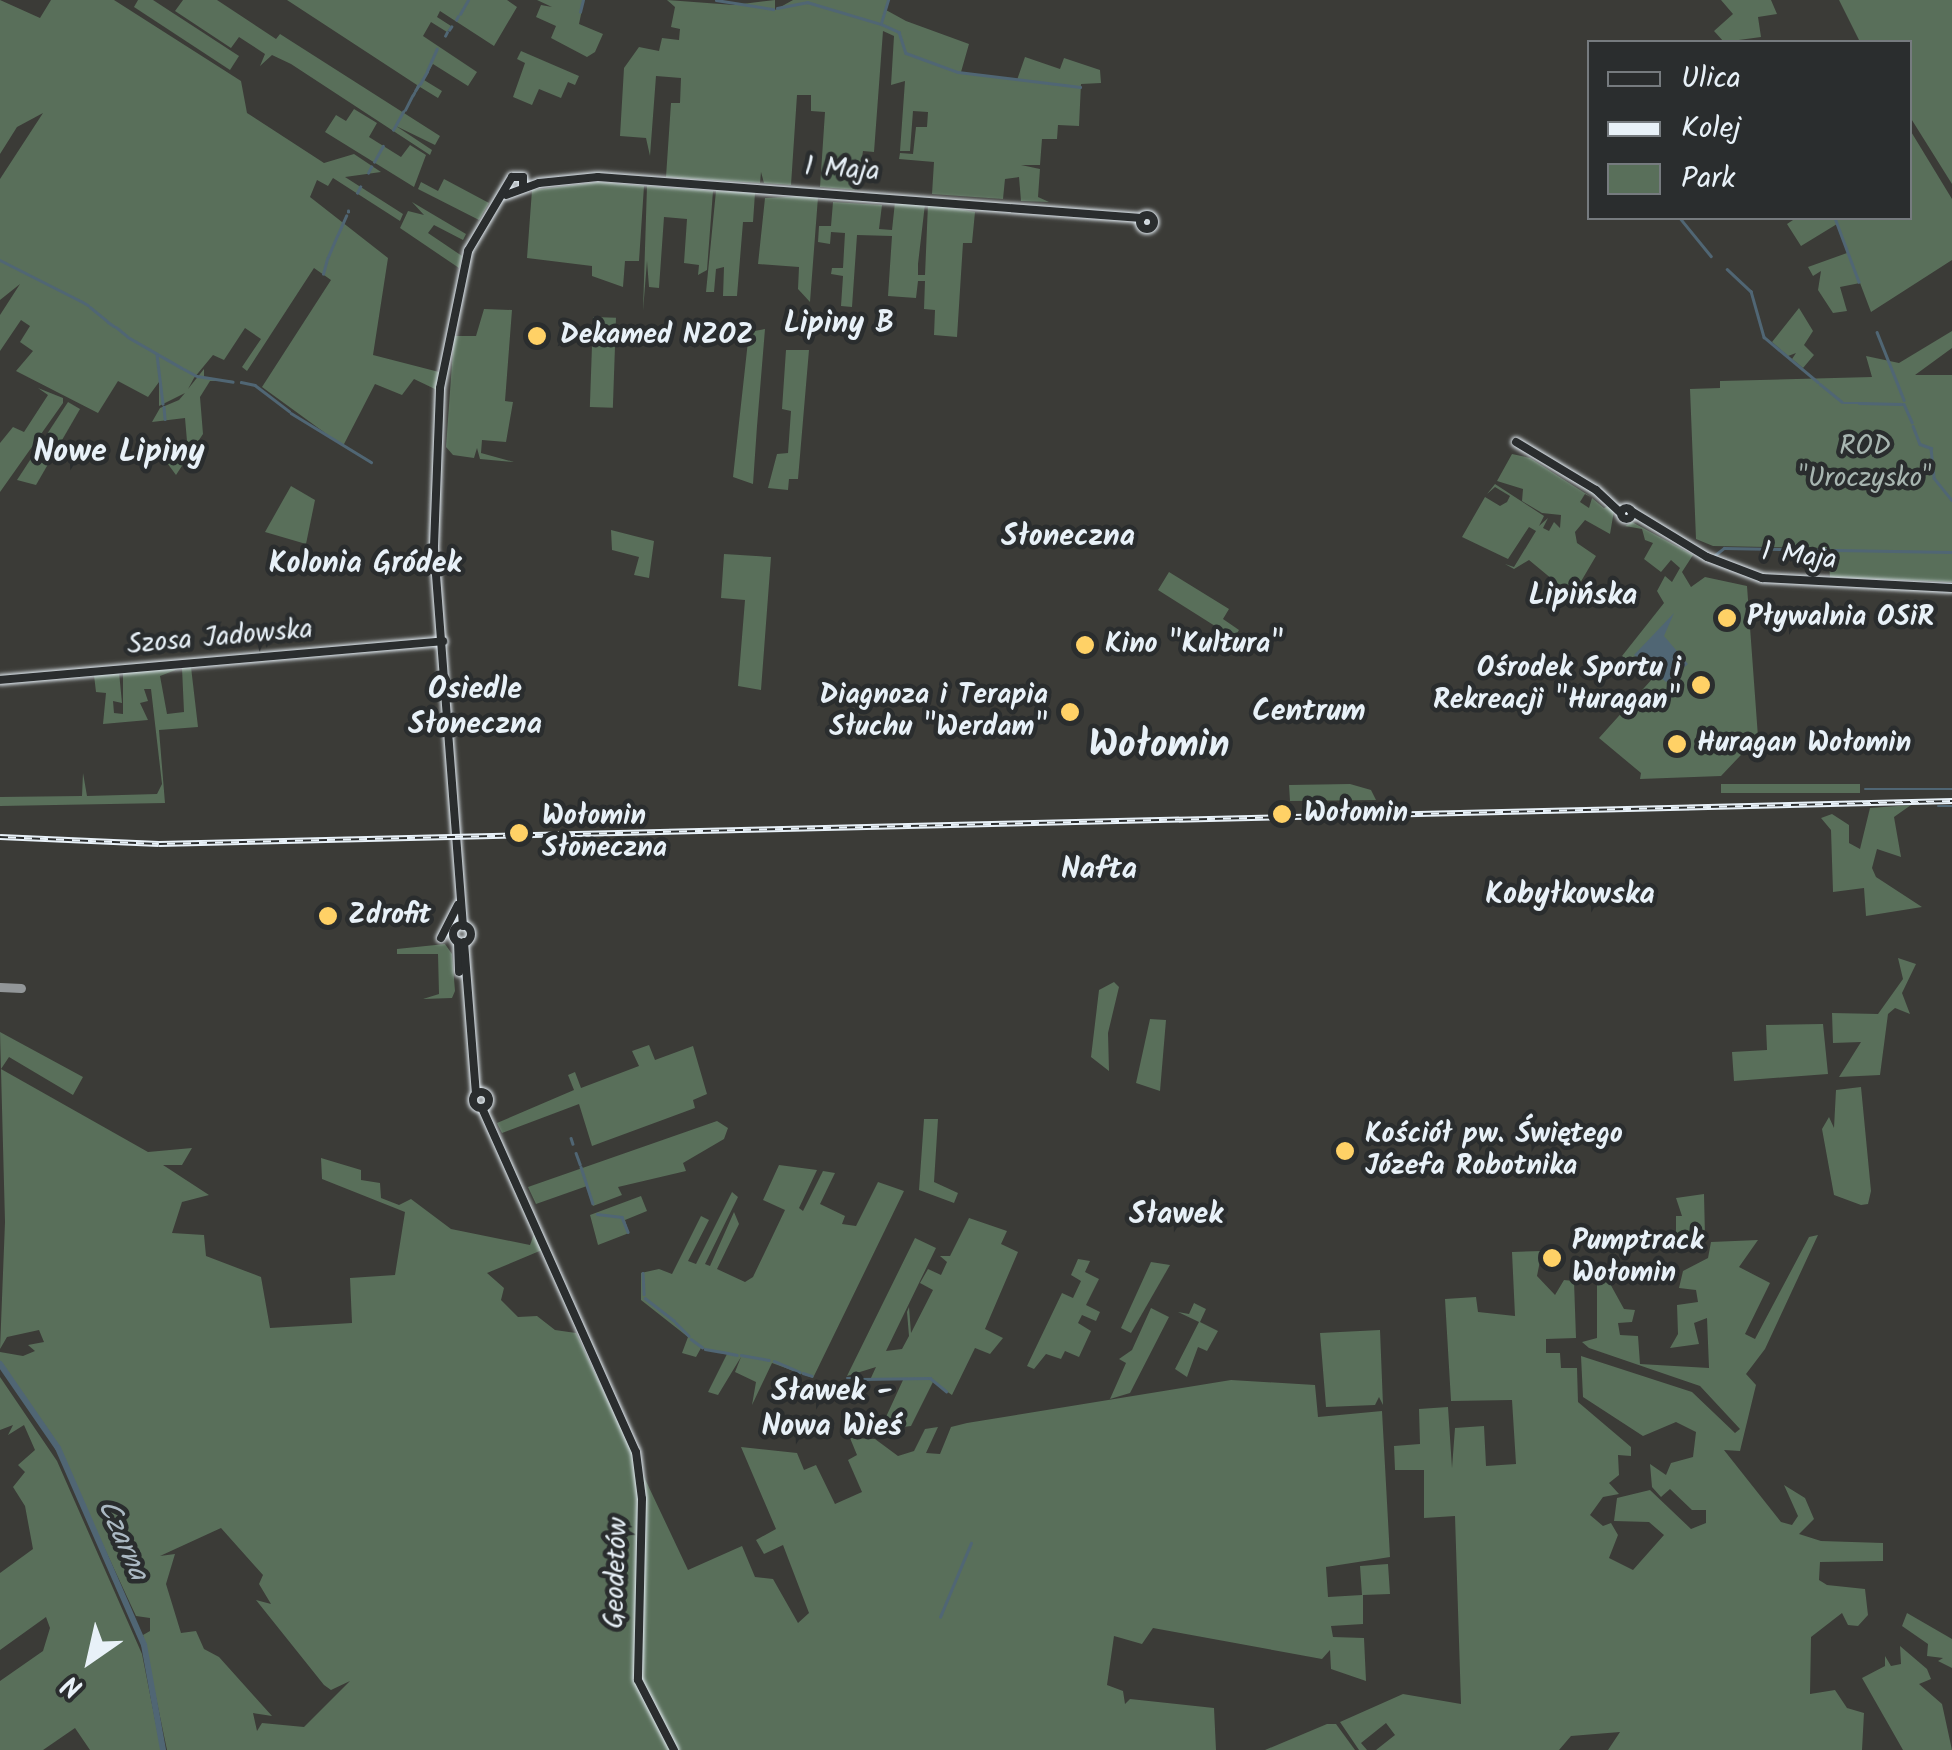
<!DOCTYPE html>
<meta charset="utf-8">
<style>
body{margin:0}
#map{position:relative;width:1952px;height:1750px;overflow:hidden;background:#3b3b37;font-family:Kalam,sans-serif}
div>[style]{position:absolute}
.green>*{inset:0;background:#596f5a;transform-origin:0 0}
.water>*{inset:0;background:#506674}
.stream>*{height:2.5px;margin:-1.25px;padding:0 1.25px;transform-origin:1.25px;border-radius:1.25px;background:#506674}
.river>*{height:6px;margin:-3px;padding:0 3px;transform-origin:3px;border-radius:3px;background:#506674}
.taxiway>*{height:9px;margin:-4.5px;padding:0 4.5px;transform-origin:4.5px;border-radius:4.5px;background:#929698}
.roads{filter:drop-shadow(0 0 2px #e8f1f8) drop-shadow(0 0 2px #e8f1f8)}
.secondary>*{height:8px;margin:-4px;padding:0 4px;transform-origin:4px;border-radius:4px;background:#2a2d2e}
.secondary>.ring{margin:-4px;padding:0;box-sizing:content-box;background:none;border:8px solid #2a2d2e;border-radius:50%}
.rail>*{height:6px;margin-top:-3px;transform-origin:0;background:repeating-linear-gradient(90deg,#2a2d2e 0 8px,#e8f1f8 0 16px);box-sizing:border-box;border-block:2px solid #e8f1f8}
.dots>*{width:28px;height:28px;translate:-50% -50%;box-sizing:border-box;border:5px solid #2a2d2e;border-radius:50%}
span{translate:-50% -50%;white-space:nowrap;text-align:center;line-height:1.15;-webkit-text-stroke:9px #2a2d2e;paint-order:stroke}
.street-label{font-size:28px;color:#e8f1f8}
.poi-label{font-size:28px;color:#e8f1f8;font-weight:700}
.left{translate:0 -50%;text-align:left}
.right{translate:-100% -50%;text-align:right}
.park-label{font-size:28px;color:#a8b6b1}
.neighbourhood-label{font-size:30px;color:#e8f1f8;font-weight:700}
.water-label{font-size:30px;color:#abb9c3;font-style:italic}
.quarter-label{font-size:32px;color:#e8f1f8;font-weight:700}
.district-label{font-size:38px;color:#e8f1f8;font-weight:700}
.legend{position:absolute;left:1587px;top:40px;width:325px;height:180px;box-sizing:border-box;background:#2a2d2e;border:2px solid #767b7f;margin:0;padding:12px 18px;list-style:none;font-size:30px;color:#e8f1f8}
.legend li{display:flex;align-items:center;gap:20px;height:50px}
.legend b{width:50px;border:2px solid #767b7f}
.north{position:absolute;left:40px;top:1610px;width:100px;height:100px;-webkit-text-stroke:8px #2a2d2e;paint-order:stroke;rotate:214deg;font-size:28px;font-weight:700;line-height:40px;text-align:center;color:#e8f1f8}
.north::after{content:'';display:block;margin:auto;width:35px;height:45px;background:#e8f1f8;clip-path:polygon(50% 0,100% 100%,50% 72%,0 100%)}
</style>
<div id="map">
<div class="green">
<i style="clip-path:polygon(0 0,40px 18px,51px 0,114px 0,241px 81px,247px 113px,324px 163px,354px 154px,381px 172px,345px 177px,403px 214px,400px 221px,333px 178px,328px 186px,317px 180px,310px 197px,388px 258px,373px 355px,439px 372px,437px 390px,414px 379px,402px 395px,375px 384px,343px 446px,262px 387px,331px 280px,314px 268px,247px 371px,242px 367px,261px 339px,245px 328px,224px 360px,213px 355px,194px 378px,188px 389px,204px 369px,204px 378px,234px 381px,210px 381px,200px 397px,203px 434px,176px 475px,162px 456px,188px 453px,185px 418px,152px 422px,160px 408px,179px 400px,185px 393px,159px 406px,159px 382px,148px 397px,118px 381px,98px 413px,16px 371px,33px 351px,20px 342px,30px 326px,21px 320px,0 351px,0 315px,20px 284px,0 300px,0 179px,43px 113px,17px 127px,0 154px)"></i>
<i style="clip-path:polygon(138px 0,153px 0,239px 56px,230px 70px,134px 7px)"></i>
<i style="clip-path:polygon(183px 0,217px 0,276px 39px,280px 34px,440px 136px,435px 145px,396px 126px,432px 150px,430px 155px,291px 64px,272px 55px,260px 66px,265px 54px,239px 37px,231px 48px,175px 11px)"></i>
<i style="clip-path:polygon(287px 0,507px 0,517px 7px,494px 46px,440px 11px,437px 17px,451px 26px,447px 32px,431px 22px,423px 36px,477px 72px,468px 86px,433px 64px,424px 80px,442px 91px,438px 98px,420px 87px,414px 95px,417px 85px)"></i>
<i style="clip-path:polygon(537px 0,584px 0,579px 24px,603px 34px,595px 52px,587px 57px,551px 38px,556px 26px,536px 17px,541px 5px,552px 7px)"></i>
<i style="clip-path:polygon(667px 0,734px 5px,775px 0,775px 10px,793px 0,888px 0,886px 10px,906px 21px,969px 44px,961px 72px,1017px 80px,1025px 57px,1060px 69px,1064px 58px,1100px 70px,1101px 83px,1081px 84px,1079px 126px,1058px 125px,1057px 139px,1042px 139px,1040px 165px,1021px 165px,1040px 169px,1038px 197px,1049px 202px,1021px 201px,1019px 177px,1005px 179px,1003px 199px,932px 194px,934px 162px,899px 159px,900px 153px,913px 154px,916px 127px,927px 127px,928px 112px,913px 111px,910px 151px,900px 151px,905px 81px,891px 85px,894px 36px,883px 31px,874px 152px,863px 151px,857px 190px,820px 187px,825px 112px,811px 111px,811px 95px,797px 95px,791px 185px,764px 183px,761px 172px,760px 183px,666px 177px,671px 103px,680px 103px,681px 78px,656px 76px,650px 156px,646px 138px,620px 136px,624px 68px,639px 47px,659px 51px,662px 38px,679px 40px,680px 29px,671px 27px,675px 7px)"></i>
<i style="clip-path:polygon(1721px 0,1771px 0,1777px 14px,1758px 17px,1761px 37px,1724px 42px,1714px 31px,1733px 14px)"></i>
<i style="clip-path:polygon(1839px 0,1952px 0,1952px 184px,1910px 117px,1910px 42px,1860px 42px)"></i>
<i style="clip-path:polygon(521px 51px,579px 76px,575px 85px,568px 82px,561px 98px,539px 89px,532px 105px,513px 97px,525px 63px,517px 59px)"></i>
<i style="clip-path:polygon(354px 109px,377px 123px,369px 137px,401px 157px,410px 145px,426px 155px,414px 187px,325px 132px,336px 115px,346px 121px)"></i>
<i style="clip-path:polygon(1910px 130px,1952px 199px,1952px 260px,1871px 312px,1860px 283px,1840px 287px,1847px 311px,1833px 313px,1818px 290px,1821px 271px,1813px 276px,1808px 267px,1847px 253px,1837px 224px,1801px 246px,1787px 224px,1796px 218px,1910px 218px)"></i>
<i style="clip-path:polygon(444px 179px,489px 203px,479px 220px,418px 189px,421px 182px,438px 191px)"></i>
<i style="clip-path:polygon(598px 182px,644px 186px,639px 261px,625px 261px,623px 287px,592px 276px,592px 266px,527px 258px,532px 190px)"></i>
<i style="clip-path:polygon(647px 186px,713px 191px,707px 270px,698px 275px,699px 265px,684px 263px,687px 219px,664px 217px,659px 288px,649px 287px,647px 261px,643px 311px)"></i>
<i style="clip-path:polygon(716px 191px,755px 193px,753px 222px,743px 222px,737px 296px,723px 296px,724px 267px,716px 269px,714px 292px,706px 292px)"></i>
<i style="clip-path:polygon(806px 196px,818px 197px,810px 302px,798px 289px,799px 267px,758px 264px,765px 198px)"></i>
<i style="clip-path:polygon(412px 202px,466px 234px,463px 240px,434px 225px,428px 233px,462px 256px,459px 268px,400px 228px,408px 211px,424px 215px)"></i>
<i style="clip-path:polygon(833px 202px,882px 205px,879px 229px,892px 230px,895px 202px,925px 204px,918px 264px,918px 275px,925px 275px,928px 204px,975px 212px,972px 243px,963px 243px,957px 337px,934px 335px,935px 310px,924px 309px,925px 281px,918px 281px,916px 298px,888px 296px,892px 236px,857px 235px,852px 307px,841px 306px,843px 276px,831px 274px,832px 268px,843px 268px,845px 233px,831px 232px,830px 244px,818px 242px,819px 226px,831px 226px)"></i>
<i style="clip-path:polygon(1799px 308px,1813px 331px,1804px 345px,1814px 355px,1803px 368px,1792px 359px,1796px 353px,1788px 356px,1772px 342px)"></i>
<i style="clip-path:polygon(484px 309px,512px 310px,505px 401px,513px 402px,506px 442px,482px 440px,481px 453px,514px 462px,480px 459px,477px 448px,474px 458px,453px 455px,446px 447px,454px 336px,476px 336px)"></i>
<i style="left:593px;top:317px;width:23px;height:90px;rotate:2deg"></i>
<i style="clip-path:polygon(765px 329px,757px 426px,753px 484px,733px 477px,749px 332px)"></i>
<i style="clip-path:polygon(1952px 331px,1952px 348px,1915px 375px,1952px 375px,1952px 582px,1830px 577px,1828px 548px,1713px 546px,1696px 539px,1690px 389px,1720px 388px,1720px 381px,1872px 377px,1866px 356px,1899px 363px)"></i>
<i style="clip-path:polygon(786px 350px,809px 350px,798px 479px,789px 479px,788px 490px,768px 488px,777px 454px,788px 453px,791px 411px,782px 409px)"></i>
<i style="clip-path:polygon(38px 388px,63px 398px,63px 403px,0 492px,0 443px,13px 427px,24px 432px,48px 395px)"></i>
<i style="clip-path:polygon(68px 402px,80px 409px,36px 485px,17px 480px)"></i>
<i style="clip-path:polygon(1525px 451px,1615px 505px,1610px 534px,1585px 520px,1575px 532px,1577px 543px,1596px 556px,1573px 595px,1579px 581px,1570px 594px,1529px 560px,1514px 569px,1505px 564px,1514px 567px,1536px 531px,1529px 527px,1508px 559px,1462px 537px,1485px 497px,1500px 506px,1507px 502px,1510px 496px,1495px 487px,1487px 494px,1495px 484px,1544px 516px,1539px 526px,1548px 518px,1543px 528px,1549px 531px,1554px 522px,1560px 528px,1561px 515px,1542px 513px,1522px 501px,1523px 489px,1497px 481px,1512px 454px,1530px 458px,1591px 497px,1585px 494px,1580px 502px,1589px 508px,1592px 498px,1604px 508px,1611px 505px)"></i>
<i style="clip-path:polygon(291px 486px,315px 500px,306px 544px,265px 532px)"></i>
<i style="clip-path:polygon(1632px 522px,1693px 555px,1682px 572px,1691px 587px,1705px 577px,1747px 586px,1758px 737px,1721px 776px,1640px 779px,1641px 773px,1599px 738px,1653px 678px,1622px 656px,1664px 603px,1657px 591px,1665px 576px,1672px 582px,1680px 568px,1671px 560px,1661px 572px,1644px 559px,1653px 543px,1645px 540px,1642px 529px,1625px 526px)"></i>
<i style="clip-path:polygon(611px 530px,654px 541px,649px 578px,634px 575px,639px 557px,612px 550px)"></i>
<i style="clip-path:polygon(724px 554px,771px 557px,761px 690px,738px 686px,745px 600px,721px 598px)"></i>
<i style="clip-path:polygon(1169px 572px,1229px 609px,1223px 619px,1239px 630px,1234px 638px,1158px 590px)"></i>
<i style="clip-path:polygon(191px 667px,198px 727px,159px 730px,165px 803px,0 806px,0 797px,82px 796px,83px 773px,87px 796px,157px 794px,162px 784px,151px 689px,144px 689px,148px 701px,140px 703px,148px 720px,103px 724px,106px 693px,96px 692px,94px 675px,119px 672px,122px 703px,113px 701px,114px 713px,123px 714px,123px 672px,178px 669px,160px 676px,167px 714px,184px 712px,182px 668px)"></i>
<i style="clip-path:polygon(1350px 784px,1371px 790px,1376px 800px,1290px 801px,1289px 785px)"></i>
<i style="left:1860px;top:784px;width:9px;height:139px;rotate:90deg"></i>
<i style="clip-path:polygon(1911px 805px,1894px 817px,1901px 857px,1877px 849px,1872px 868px,1876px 877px,1922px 907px,1866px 916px,1864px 888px,1833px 892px,1831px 830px,1821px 818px,1832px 814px,1849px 825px,1849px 843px,1860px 849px,1870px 808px)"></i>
<i style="clip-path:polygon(445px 944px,452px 954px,455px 991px,452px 998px,423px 999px,439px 994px,438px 954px,397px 954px,397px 949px)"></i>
<i style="clip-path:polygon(1898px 958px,1916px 964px,1902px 993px,1910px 1014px,1895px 1008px,1888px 1014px,1880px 1075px,1839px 1077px,1861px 1042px,1833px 1043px,1832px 1013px,1878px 1014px,1903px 979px)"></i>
<i style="clip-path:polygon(1114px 982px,1119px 987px,1108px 1033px,1109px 1071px,1091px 1057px,1099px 990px)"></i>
<i style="clip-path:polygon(1150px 1019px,1166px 1020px,1160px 1091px,1136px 1083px)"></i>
<i style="clip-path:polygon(1823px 1024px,1828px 1074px,1734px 1081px,1732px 1052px,1767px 1050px,1766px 1025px)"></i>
<i style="clip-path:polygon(evenodd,0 1032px,83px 1077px,73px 1095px,9px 1057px,1px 1069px,148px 1152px,192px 1148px,182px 1165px,163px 1165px,209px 1195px,182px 1202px,172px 1233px,204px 1235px,206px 1256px,261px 1277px,270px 1328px,352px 1323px,350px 1278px,395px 1275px,405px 1212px,322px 1179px,321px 1158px,361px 1170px,361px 1180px,380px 1183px,381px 1198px,399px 1205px,411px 1199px,451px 1229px,530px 1245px,534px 1234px,542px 1250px,487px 1273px,504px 1288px,501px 1300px,518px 1317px,537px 1316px,555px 1330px,576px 1333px,688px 1570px,742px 1546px,755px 1577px,773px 1579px,798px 1623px,809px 1613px,783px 1545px,764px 1554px,756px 1540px,776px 1529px,741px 1447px,797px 1453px,804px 1470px,816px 1465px,835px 1504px,862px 1492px,848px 1460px,857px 1455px,850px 1438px,875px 1439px,898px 1456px,914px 1451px,925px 1429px,938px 1427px,926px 1453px,940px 1454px,951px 1427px,967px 1423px,1231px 1380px,1315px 1385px,1318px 1417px,1382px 1411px,1390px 1557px,1326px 1567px,1328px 1597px,1362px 1595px,1360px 1566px,1388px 1564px,1390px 1594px,1363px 1595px,1363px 1624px,1331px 1626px,1333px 1637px,1364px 1638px,1366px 1681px,1331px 1669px,1330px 1650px,1322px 1659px,1153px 1628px,1142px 1644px,1114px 1636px,1107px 1685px,1123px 1691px,1125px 1704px,1130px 1699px,1214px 1708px,1216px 1750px,167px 1750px,143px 1635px,150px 1631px,150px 1618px,136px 1616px,52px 1435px,0 1362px,0 1352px,23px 1356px,35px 1351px,28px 1345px,44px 1342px,39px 1330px,7px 1337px,0 1349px,5px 1222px,0 1032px,221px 1528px,263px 1575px,259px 1584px,271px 1604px,256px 1600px,324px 1685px,331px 1690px,350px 1681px,304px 1727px,262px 1723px,257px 1731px,253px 1713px,272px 1716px,219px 1657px,204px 1649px,196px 1631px,181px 1633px,166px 1584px,175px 1554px,160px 1556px,221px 1528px)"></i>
<i style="clip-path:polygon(649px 1045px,655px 1060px,693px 1046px,707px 1094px,693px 1100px,695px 1108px,592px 1146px,579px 1104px,502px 1133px,497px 1123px,574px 1090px,568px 1075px,575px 1072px,581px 1088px,639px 1066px,632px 1051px)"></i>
<i style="clip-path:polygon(1861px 1087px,1871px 1191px,1868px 1204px,1861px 1205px,1834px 1195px,1822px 1129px,1829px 1117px,1834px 1128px,1836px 1090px)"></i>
<i style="clip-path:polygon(924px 1119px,938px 1119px,934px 1182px,958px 1193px,954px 1203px,919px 1190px)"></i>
<i style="clip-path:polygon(717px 1121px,728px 1128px,724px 1139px,683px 1163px,686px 1171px,618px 1187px,622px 1195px,593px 1206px,587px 1186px,536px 1204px,528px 1187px)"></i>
<i style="clip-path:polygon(779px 1165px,817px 1170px,799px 1208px,803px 1211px,823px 1171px,835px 1173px,820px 1204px,845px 1216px,842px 1224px,856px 1226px,878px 1182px,904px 1191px,813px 1378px,772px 1363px,752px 1405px,756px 1382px,735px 1372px,741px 1357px,718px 1395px,708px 1392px,727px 1354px,701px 1348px,696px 1357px,682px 1353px,688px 1337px,641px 1300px,641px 1273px,659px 1269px,672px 1274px,701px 1216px,709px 1220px,688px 1261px,696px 1264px,732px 1192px,738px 1197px,705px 1264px,710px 1266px,734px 1212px,739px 1224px,717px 1269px,745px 1282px,753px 1277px,785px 1210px,763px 1200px)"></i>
<i style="clip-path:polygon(1704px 1194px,1705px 1236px,1676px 1237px,1676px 1216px,1682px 1216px,1676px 1198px)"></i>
<i style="clip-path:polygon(641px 1196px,647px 1211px,625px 1220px,629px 1233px,598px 1245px,590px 1215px)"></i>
<i style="clip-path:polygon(969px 1218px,1007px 1231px,1001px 1244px,1018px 1252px,985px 1329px,1003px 1338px,990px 1354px,975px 1348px,952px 1395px,933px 1382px,911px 1426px,880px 1430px,903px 1380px,870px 1380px,876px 1367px,847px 1376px,915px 1238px,936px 1248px,886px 1351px,902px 1349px,909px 1336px,907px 1312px,909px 1307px,916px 1293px,909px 1307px,911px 1333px,933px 1290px,920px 1283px,928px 1269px,941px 1275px,947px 1262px,940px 1256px,950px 1256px)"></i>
<i style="clip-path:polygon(1818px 1235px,1765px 1349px,1746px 1374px,1756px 1385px,1740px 1451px,1724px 1450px,1781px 1522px,1792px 1525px,1798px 1516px,1784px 1485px,1805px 1498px,1814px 1519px,1799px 1534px,1821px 1541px,1883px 1543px,1883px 1561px,1820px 1562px,1819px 1580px,1827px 1585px,1865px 1589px,1868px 1615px,1858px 1626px,1848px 1625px,1842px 1613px,1811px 1637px,1810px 1694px,1835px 1690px,1847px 1708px,1864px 1713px,1862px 1750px,1608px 1750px,1620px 1732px,1571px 1736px,1559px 1750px,1376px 1750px,1395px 1735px,1386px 1723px,1361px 1743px,1367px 1750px,1359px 1750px,1340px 1722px,1403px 1694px,1461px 1704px,1455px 1516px,1424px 1518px,1424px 1470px,1395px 1470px,1394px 1446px,1420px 1444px,1419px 1409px,1448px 1407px,1452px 1468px,1455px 1428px,1484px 1426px,1486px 1466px,1516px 1464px,1512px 1400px,1451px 1401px,1445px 1299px,1476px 1297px,1478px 1312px,1515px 1316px,1512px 1252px,1542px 1251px,1537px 1276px,1555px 1295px,1564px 1280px,1574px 1281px,1576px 1338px,1546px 1339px,1546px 1353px,1560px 1353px,1561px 1368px,1577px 1368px,1578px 1402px,1631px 1447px,1631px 1456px,1618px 1455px,1619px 1475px,1609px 1483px,1619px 1494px,1603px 1497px,1590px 1515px,1603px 1526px,1611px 1523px,1618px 1535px,1609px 1558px,1633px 1570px,1664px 1535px,1649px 1522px,1614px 1521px,1617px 1498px,1650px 1490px,1691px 1529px,1706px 1523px,1706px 1510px,1692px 1510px,1670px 1489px,1661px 1497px,1652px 1487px,1650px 1464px,1666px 1475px,1671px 1463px,1693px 1457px,1696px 1432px,1676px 1422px,1643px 1436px,1583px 1397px,1581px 1356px,1692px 1392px,1735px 1433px,1740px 1429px,1700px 1386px,1589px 1348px,1582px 1342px,1597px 1338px,1597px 1284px,1608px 1280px,1624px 1309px,1635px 1310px,1632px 1322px,1618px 1323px,1620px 1335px,1638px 1336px,1640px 1364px,1709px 1368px,1707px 1318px,1694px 1323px,1699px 1344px,1670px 1348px,1678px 1334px,1677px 1305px,1698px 1302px,1696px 1290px,1679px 1288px,1683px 1271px,1708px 1258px,1711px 1242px,1758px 1240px,1739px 1267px,1770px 1283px,1745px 1334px,1755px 1339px,1809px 1237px)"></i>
<i style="clip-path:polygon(1078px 1259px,1090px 1261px,1085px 1272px,1099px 1279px,1086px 1305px,1100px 1312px,1096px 1321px,1082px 1315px,1078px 1323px,1091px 1331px,1079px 1357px,1065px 1351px,1061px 1359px,1046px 1354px,1034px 1369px,1027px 1366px,1062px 1293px,1073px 1298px,1081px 1281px,1071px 1275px)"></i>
<i style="clip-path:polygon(1151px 1262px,1170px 1265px,1131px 1333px,1121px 1328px)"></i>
<i style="clip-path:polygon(1194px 1303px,1206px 1309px,1200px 1322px,1218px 1331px,1207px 1351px,1198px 1347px,1187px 1377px,1175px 1369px,1199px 1322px,1178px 1312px,1189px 1314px)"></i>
<i style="clip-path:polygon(1151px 1308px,1169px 1317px,1130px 1393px,1110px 1399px,1126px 1363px,1119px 1359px,1132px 1350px)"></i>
<i style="clip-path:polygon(1380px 1330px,1383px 1405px,1379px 1397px,1375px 1405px,1326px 1407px,1320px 1333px)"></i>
<i style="clip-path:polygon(0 1377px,57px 1461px,142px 1654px,161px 1750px,90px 1750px,75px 1728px,43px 1750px,0 1750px,0 1681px,43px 1651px,50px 1628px,46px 1617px,0 1650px,0 1573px,33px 1549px,25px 1506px,13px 1487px,25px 1472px,18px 1465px,35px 1450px,24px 1425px,8px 1435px,13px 1425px,0 1430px)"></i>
<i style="clip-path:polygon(1907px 1613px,1952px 1639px,1952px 1668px,1938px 1661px,1943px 1658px,1927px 1656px,1928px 1644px,1902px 1626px)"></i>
<i style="clip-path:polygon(1900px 1646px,1927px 1669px,1931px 1679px,1919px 1684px,1942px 1704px,1952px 1750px,1903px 1750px,1862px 1678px,1885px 1666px,1885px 1656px,1891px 1666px,1901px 1664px)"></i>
<i style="clip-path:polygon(1327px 1724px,1336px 1724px,1355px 1750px,1265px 1750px)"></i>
</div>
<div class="water">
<i style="clip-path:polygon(1674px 613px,1664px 636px,1688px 664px,1666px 682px,1634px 655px)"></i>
</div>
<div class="stream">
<i style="left:716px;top:0;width:58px;rotate:9deg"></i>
<i style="left:777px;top:8px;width:31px;rotate:-11deg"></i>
<i style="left:807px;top:2px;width:77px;rotate:16.6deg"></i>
<i style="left:881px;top:24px;width:20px;rotate:24deg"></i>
<i style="left:899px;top:32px;width:22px;rotate:72deg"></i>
<i style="left:906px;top:53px;width:55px;rotate:20.1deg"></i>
<i style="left:958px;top:72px;width:123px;rotate:7deg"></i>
<i style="left:580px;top:12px;width:12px;rotate:-76deg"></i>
<i style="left:460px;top:14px;width:16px;rotate:-60deg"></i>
<i style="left:456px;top:20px;width:4px;rotate:-63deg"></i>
<i style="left:881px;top:23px;width:24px;rotate:-73deg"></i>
<i style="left:449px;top:30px;width:4px;rotate:-56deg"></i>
<i style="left:445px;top:36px;width:4px;rotate:-63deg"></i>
<i style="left:427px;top:71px;width:24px;rotate:-66deg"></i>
<i style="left:420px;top:84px;width:14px;rotate:-60deg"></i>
<i style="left:415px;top:91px;width:6px;rotate:-59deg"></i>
<i style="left:413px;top:95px;width:2px;rotate:-63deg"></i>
<i style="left:405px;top:110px;width:16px;rotate:-63deg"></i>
<i style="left:393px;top:130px;width:21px;rotate:-61deg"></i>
<i style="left:374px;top:162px;width:18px;rotate:-61deg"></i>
<i style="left:368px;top:173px;width:7px;rotate:-63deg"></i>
<i style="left:357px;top:193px;width:7px;rotate:-63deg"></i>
<i style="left:348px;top:212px;width:1px;rotate:-90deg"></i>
<i style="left:1680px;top:218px;width:49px;rotate:50.8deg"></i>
<i style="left:1835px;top:218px;width:68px;rotate:69.4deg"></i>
<i style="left:338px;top:234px;width:20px;rotate:-66deg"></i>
<i style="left:328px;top:257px;width:23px;rotate:-67deg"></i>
<i style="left:0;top:260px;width:89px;rotate:26.9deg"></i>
<i style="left:1727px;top:269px;width:33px;rotate:43deg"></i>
<i style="left:1751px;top:291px;width:48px;rotate:74.2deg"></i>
<i style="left:1764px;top:337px;width:70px;rotate:39.8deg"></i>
<i style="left:323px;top:274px;width:16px;rotate:-75deg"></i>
<i style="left:81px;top:301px;width:8px;rotate:30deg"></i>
<i style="left:90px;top:307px;width:22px;rotate:39deg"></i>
<i style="left:108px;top:322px;width:7px;rotate:34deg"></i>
<i style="left:116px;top:327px;width:14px;rotate:39deg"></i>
<i style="left:1877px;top:332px;width:73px;rotate:68.3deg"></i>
<i style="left:128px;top:337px;width:62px;rotate:29.9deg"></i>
<i style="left:157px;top:355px;width:49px;rotate:83deg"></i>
<i style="left:184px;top:369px;width:13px;rotate:29deg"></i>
<i style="left:197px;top:376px;width:36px;rotate:9deg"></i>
<i style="left:241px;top:382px;width:14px;rotate:12deg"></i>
<i style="left:255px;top:385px;width:43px;rotate:37.4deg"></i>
<i style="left:1820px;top:384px;width:28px;rotate:39deg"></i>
<i style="left:1844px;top:403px;width:14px"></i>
<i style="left:1859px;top:403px;width:42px;rotate:1.4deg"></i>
<i style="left:1904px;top:404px;width:20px;rotate:66deg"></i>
<i style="left:164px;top:407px;width:12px;rotate:85deg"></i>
<i style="left:291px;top:413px;width:94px;rotate:31.5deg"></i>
<i style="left:1913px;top:426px;width:19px;rotate:69deg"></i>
<i style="left:1920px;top:444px;width:12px;rotate:20deg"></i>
<i style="left:1931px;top:448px;width:30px;rotate:84deg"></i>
<i style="left:1934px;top:478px;width:28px;rotate:51deg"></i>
<i style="left:1715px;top:555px;width:11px;rotate:-38deg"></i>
<i style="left:1724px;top:548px;width:228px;rotate:1deg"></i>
<i style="left:1938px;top:584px;width:14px"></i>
<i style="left:1865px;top:789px;width:87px"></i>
<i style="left:1938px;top:806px;width:14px"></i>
<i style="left:571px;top:1138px;width:6px;rotate:72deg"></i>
<i style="left:576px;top:1153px;width:12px;rotate:70deg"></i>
<i style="left:581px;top:1167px;width:38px;rotate:72deg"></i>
<i style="left:597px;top:1214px;width:25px;rotate:7deg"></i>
<i style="left:622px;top:1217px;width:16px;rotate:68deg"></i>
<i style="left:643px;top:1273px;width:21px;rotate:87deg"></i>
<i style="left:645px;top:1298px;width:37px;rotate:38deg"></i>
<i style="left:676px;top:1323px;width:18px;rotate:45deg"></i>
<i style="left:691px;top:1339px;width:14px;rotate:36deg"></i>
<i style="left:705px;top:1349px;width:17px;rotate:10deg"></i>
<i style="left:723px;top:1352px;width:14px;rotate:12deg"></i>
<i style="left:741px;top:1355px;width:28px;rotate:10deg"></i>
<i style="left:774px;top:1361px;width:28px;rotate:23deg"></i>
<i style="left:803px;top:1373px;width:9px;rotate:18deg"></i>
<i style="left:847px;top:1378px;width:6px"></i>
<i style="left:861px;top:1379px;width:69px;rotate:-0.8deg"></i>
<i style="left:930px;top:1378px;width:21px;rotate:39deg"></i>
<i style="left:940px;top:1617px;width:80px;rotate:-67.3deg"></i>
</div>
<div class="river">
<i style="left:0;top:1364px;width:102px;rotate:55.4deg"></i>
<i style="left:58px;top:1448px;width:215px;rotate:66.4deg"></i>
<i style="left:144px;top:1645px;width:107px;rotate:79.7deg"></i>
</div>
<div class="taxiway">
<i style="left:0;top:987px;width:21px;rotate:3deg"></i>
</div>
<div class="roads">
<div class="secondary">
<i style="left:506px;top:195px;width:35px;rotate:-20deg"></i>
<i style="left:539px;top:183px;width:59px;rotate:-5.8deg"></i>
<i style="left:598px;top:177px;width:545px;rotate:4.32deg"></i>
<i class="ring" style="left:1140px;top:215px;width:6px;height:6px"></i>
<i style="left:1516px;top:442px;width:93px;rotate:31deg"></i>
<i style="left:1596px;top:490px;width:34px;rotate:43deg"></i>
<i class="ring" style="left:1620.5px;top:507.5px;width:3px;height:3px"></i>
<i style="left:1631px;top:511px;width:89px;rotate:31.2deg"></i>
<i style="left:1707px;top:557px;width:59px;rotate:20.9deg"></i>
<i style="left:1762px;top:578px;width:190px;rotate:3deg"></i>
<i style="left:0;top:680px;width:445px;rotate:-5deg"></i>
<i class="ring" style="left:453px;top:925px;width:10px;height:10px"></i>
<i style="left:463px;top:926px;width:381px;rotate:-94.4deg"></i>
<i style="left:434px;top:546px;width:158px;rotate:-87.8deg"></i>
<i style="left:440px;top:388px;width:140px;rotate:-78.4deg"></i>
<i style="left:468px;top:251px;width:86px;rotate:-59.3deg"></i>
<i style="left:512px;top:177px;width:11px"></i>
<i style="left:523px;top:177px;width:11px;rotate:90deg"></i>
<i style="left:441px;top:938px;width:37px;rotate:-63deg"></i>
<i style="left:458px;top:942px;width:30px;rotate:88deg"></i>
<i style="left:464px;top:942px;width:152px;rotate:85.5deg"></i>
<i class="ring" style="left:473px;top:1092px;width:8px;height:8px"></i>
<i style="left:482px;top:1108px;width:377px;rotate:65.9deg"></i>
<i style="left:636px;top:1452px;width:47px;rotate:82.7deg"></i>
<i style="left:642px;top:1499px;width:181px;rotate:91.3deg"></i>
<i style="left:638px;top:1680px;width:79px;rotate:62.8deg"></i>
</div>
</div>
<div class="rail">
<i style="left:0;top:837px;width:159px;rotate:2.5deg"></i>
<i style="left:159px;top:844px;width:1794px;rotate:-1.37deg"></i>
</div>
<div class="dots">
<i style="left:537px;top:336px;background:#ffd166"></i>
<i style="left:1727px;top:618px;background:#ffd166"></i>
<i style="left:1085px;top:645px;background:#ffd166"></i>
<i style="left:1701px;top:685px;background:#ffd166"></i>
<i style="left:1070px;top:712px;background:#ffd166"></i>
<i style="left:1677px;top:744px;background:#ffd166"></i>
<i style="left:1282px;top:814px;background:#ffd166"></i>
<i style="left:519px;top:833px;background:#ffd166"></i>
<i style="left:328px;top:916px;background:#ffd166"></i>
<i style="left:1345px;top:1151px;background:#ffd166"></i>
<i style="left:1552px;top:1258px;background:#ffd166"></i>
</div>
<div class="street-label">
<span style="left:842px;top:170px;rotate:4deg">1 Maja</span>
<span style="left:1799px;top:557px;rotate:7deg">1 Maja</span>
<span style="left:220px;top:638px;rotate:-5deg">Szosa Jadowska</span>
<span style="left:617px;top:1573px;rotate:-88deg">Geodetów</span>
</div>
<div class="poi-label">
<span class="left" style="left:560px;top:336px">Dekamed NZOZ</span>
<span class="left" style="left:1747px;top:618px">Pływalnia OSiR</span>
<span class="left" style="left:1105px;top:645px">Kino "Kultura"</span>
<span class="right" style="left:1681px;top:685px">Ośrodek Sportu i<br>Rekreacji "Huragan"</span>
<span class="right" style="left:1048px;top:712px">Diagnoza i Terapia<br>Słuchu "Werdam"</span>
<span class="left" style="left:1697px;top:744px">Huragan Wołomin</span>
<span class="left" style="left:1304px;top:814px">Wołomin</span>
<span class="left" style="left:542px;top:833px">Wołomin<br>Słoneczna</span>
<span class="left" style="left:348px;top:916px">Zdrofit</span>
<span class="left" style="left:1365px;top:1151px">Kościół pw. Świętego<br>Józefa Robotnika</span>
<span class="left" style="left:1572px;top:1258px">Pumptrack<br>Wołomin</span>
</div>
<div class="park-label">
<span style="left:1865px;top:463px">ROD<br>"Uroczysko"</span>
</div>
<div class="neighbourhood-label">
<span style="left:839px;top:324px">Lipiny B</span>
<span style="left:1068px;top:537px">Słoneczna</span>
<span style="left:365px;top:564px">Kolonia Gródek</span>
<span style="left:1583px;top:596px">Lipińska</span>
<span style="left:475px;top:707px">Osiedle<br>Słoneczna</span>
<span style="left:1309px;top:712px">Centrum</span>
<span style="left:1099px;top:870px">Nafta</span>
<span style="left:1570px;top:895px">Kobyłkowska</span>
<span style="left:1176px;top:1215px">Sławek</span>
<span style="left:832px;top:1409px">Sławek -<br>Nowa Wieś</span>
</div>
<div class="water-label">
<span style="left:122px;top:1540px;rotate:66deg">Czarna</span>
</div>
<div class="quarter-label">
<span style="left:119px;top:453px">Nowe Lipiny</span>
</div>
<div class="district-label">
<span style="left:1159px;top:747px">Wołomin</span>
</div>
<ul class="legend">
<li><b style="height:12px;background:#2a2d2e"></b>Ulica</li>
<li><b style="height:12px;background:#e8f1f8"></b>Kolej</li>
<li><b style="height:28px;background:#596f5a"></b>Park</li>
</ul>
<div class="north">N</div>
</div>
